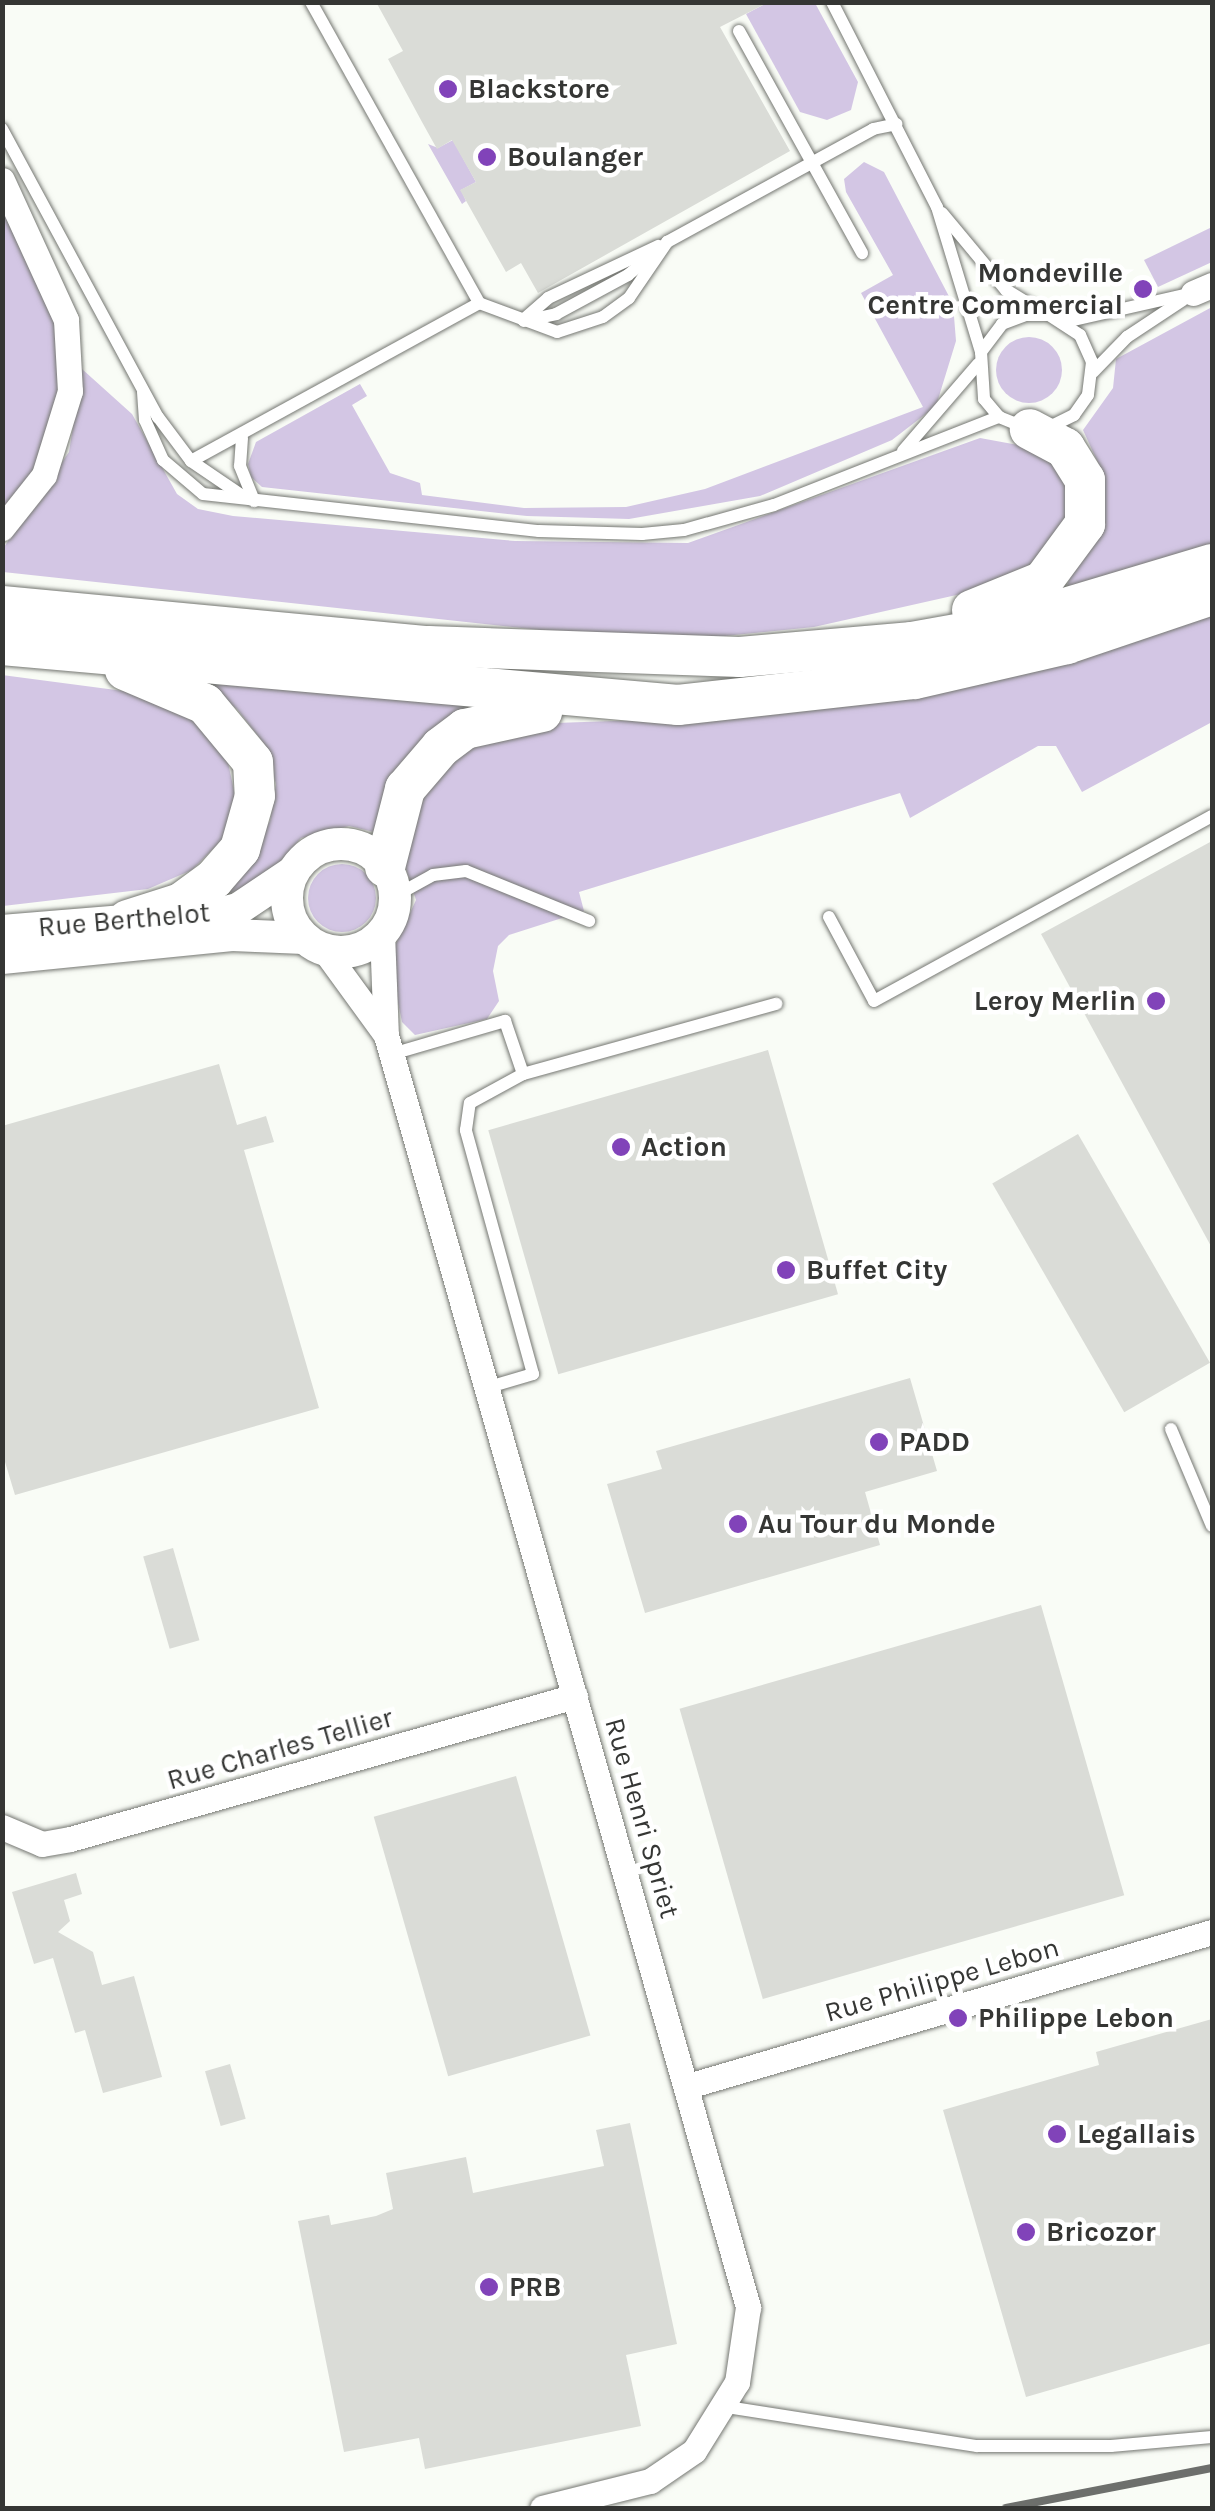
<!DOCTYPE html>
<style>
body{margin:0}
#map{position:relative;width:1215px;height:2511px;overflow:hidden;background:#f9fcf6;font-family:Karla,sans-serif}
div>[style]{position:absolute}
.green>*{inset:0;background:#d3c6e4}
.round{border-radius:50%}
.building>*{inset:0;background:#dadcd7;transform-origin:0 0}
.roads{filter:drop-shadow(0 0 2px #757772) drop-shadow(0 0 2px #757772)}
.service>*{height:12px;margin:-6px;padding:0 6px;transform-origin:6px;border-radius:6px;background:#fff}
.minor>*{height:25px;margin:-12.5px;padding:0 12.5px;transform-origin:12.5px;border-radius:12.5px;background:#fff}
.tertiary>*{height:32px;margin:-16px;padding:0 16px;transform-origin:16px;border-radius:16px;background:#fff}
.tertiary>.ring{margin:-16px;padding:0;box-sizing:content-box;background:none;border:32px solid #fff;border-radius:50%}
.primary>*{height:40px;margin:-20px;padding:0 20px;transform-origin:20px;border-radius:20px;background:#fff}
.rail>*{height:8px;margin:-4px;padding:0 4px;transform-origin:4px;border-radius:4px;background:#6d6f6c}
.dots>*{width:28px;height:28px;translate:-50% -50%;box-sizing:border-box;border:5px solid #fff;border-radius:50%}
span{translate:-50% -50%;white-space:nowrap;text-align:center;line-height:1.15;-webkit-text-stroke:9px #fff;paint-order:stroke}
.poi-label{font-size:28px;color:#353634;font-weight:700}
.left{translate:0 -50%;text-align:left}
.right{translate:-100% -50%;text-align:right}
.street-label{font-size:28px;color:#353634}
.frame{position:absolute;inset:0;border:5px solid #353634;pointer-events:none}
</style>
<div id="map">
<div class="green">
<i style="clip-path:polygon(767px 3px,815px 3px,858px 82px,851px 110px,827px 120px,800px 112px,746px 14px)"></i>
<i style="clip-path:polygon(453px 140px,476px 182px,461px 190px,466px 201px,462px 204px,428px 144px,438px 148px)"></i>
<i style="clip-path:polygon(864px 162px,884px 172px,953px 304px,956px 341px,936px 406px,892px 440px,760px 496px,629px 519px,527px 516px,262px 487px,251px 477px,248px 464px,256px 442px,360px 384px,367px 396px,352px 405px,390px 473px,420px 483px,422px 495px,524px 508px,626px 507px,705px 489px,923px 407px,861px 293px,893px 275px,846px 192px,844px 179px)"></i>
<i style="clip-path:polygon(2px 206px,53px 309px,61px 380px,33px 478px,2px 510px)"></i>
<i style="clip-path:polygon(1212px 227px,1212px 262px,1158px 287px,1144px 260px)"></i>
<i style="clip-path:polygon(1212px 307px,1212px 547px,1066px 589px,1104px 476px,1083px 430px,1113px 388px,1116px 359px)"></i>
<i class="round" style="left:996px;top:337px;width:66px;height:66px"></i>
<i style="clip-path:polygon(82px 369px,132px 414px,177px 494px,198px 509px,233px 516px,515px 541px,688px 543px,980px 438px,1040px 449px,1072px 473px,1068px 522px,1026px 570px,992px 587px,814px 627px,705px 638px,568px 633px,3px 572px,2px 550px,69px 452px)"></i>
<i style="clip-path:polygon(1212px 611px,1212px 722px,1082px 792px,1056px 746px,1038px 746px,910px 818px,900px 793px,579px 892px,584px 911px,509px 935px,498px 946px,493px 971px,499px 1001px,487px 1019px,415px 1035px,402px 1022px,389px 959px,416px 900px,404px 863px,416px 797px,477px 738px,555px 723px,760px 716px,936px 690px)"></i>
<i style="clip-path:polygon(2px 675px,131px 692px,185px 711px,223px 739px,236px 800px,226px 836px,192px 870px,148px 889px,3px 906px)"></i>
<i style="clip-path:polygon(202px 683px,482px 706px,393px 780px,374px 832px,349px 826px,301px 838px,261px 883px,205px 901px,250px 859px,270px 821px,276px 784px,265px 745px,237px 709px)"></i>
<i class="round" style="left:308px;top:864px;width:68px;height:68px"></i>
</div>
<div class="building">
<i style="clip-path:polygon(376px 2px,769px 2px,720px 27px,790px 151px,538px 293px,521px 263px,506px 272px,460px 190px,476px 182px,452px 140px,437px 149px,422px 122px,388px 59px,403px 51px)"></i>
<i style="clip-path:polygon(1212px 841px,1212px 1248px,1041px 934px)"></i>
<i style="left:768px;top:1050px;width:254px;height:291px;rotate:74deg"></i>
<i style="clip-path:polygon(219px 1064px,237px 1125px,266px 1116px,274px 1142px,244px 1150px,319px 1408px,15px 1495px,2px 1452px,2px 1126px)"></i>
<i style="left:1078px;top:1134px;width:264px;height:99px;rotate:60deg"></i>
<i style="clip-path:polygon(910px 1378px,937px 1471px,865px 1492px,880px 1545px,645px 1613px,607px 1484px,662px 1469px,656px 1451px)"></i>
<i style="left:173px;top:1548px;width:96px;height:31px;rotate:74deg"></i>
<i style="left:1041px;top:1605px;width:302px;height:376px;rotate:74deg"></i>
<i style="left:516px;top:1776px;width:270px;height:148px;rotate:74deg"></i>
<i style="clip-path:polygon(76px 1873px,82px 1894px,64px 1900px,70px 1921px,58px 1932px,93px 1952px,102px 1985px,134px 1976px,162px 2077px,103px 2093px,85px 2030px,75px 2033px,53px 1958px,34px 1964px,12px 1892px)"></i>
<i style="clip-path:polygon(1212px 2019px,1212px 2343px,1026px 2397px,943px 2110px,1099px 2065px,1096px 2052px)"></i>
<i style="left:230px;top:2064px;width:57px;height:26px;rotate:74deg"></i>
<i style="clip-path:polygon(630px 2123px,677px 2344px,626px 2355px,641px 2426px,425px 2469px,419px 2438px,344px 2452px,298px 2221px,329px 2215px,331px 2225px,376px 2216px,393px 2209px,386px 2173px,466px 2157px,473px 2193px,604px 2166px,596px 2130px)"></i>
</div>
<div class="roads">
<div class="service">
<i style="left:311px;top:2px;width:345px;rotate:60.8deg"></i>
<i style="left:479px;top:303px;width:83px;rotate:20.4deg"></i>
<i style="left:557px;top:332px;width:48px;rotate:-18.1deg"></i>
<i style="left:603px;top:317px;width:32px;rotate:-36deg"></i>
<i style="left:629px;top:298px;width:68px;rotate:-55.8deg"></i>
<i style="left:667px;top:242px;width:235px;rotate:-28.7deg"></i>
<i style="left:873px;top:129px;width:24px;rotate:-12deg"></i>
<i style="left:832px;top:2px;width:230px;rotate:62.9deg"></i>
<i style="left:937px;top:207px;width:152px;rotate:73.1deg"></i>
<i style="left:981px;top:352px;width:47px;rotate:86.3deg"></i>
<i style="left:984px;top:399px;width:23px;rotate:50deg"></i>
<i style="left:999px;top:417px;width:29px;rotate:22deg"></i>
<i style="left:739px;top:31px;width:254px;rotate:61deg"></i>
<i style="left:2px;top:129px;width:328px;rotate:61.6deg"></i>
<i style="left:158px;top:417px;width:55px;rotate:53.1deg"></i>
<i style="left:191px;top:461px;width:60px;rotate:34.2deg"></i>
<i style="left:942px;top:213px;width:100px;rotate:50.3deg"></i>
<i style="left:1006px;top:290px;width:44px;rotate:31.2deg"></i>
<i style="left:523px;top:320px;width:33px;rotate:-41deg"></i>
<i style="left:548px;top:298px;width:122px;rotate:-25.3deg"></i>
<i style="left:524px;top:321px;width:33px;rotate:-12deg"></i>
<i style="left:556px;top:314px;width:82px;rotate:-28.4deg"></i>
<i style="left:628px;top:275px;width:45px;rotate:-39.6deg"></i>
<i style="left:1065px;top:322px;width:131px;rotate:-12.8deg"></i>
<i style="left:981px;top:352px;width:35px;rotate:-53deg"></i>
<i style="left:1002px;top:324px;width:25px;rotate:-21deg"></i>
<i style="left:1025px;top:315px;width:24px"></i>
<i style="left:1049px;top:315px;width:37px;rotate:33deg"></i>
<i style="left:1080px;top:335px;width:30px;rotate:66deg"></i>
<i style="left:1092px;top:362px;width:33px;rotate:97deg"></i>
<i style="left:1088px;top:395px;width:24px;rotate:125deg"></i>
<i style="left:1074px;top:415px;width:32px;rotate:154deg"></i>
<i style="left:1093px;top:372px;width:49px;rotate:-45.8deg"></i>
<i style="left:1127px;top:337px;width:67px;rotate:-33.5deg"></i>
<i style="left:143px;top:392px;width:28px;rotate:86deg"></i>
<i style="left:145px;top:420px;width:44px;rotate:65.8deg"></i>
<i style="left:163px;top:460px;width:52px;rotate:40.4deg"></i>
<i style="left:203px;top:494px;width:338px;rotate:6.3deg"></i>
<i style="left:539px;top:531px;width:103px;rotate:1.7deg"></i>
<i style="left:642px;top:534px;width:42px;rotate:-5.4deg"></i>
<i style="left:684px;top:530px;width:93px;rotate:-15.5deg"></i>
<i style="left:774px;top:505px;width:242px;rotate:-21.4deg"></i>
<i style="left:242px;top:438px;width:28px;rotate:94deg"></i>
<i style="left:240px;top:466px;width:38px;rotate:68deg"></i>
<i style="left:903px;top:451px;width:115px;rotate:-49.2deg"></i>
<i style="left:191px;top:461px;width:328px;rotate:-28.7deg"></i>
<i style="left:395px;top:896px;width:43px;rotate:-28.9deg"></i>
<i style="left:433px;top:875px;width:33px;rotate:-7deg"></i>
<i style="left:466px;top:871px;width:133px;rotate:22.1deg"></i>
<i style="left:829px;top:917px;width:95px;rotate:61.8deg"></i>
<i style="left:874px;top:1001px;width:385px;rotate:-28.7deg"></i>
<i style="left:392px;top:1054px;width:118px;rotate:-16.3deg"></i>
<i style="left:505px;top:1021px;width:56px;rotate:71.2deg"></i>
<i style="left:489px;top:1387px;width:46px;rotate:-16.5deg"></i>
<i style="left:533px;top:1374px;width:253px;rotate:-105.4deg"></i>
<i style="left:466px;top:1130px;width:27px;rotate:-82deg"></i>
<i style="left:470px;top:1103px;width:60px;rotate:-28.7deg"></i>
<i style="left:523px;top:1074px;width:263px;rotate:-15.5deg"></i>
<i style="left:1171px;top:1429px;width:105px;rotate:67.1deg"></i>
<i style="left:727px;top:2407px;width:253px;rotate:8.9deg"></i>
<i style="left:977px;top:2446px;width:134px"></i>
<i style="left:1111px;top:2446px;width:101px;rotate:-5.1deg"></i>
</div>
<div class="minor">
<i style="left:2px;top:180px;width:154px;rotate:65.4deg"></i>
<i style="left:66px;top:320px;width:71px;rotate:86.8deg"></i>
<i style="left:70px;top:391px;width:88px;rotate:107.2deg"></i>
<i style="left:44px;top:475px;width:68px;rotate:128.4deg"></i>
<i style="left:1193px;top:293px;width:21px;rotate:-23deg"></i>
<i style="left:382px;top:933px;width:102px;rotate:87.8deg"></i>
<i style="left:386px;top:1035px;width:1323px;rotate:74.11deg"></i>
<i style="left:748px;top:2307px;width:76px;rotate:98.3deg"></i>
<i style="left:737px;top:2382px;width:81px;rotate:121.9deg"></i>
<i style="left:694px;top:2451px;width:53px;rotate:145.7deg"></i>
<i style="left:650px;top:2481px;width:111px;rotate:166deg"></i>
<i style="left:324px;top:950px;width:105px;rotate:53.9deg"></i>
<i style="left:2px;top:1827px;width:43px;rotate:23deg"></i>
<i style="left:42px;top:1844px;width:28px;rotate:-10deg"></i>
<i style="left:70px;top:1839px;width:525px;rotate:-15.81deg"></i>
<i style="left:688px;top:2086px;width:546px;rotate:-16.38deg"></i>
</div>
<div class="tertiary">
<i class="ring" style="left:287px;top:844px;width:76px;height:76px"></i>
<i style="left:2px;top:931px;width:220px;rotate:-4.7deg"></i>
<i style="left:221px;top:913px;width:17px;rotate:-13deg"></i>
<i style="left:238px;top:909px;width:66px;rotate:-33.9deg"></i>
<i style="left:2px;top:958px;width:231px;rotate:-5.7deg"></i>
<i style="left:232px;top:935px;width:72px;rotate:2.4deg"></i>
</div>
<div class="primary">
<i style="left:2px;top:606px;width:428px;rotate:5.4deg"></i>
<i style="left:428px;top:646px;width:312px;rotate:2deg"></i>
<i style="left:740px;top:657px;width:173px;rotate:-5deg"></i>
<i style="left:912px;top:642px;width:102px;rotate:-10.2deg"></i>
<i style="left:1012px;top:624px;width:209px;rotate:-16.7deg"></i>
<i style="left:972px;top:610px;width:77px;rotate:-22.2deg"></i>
<i style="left:1043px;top:581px;width:71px;rotate:-53.6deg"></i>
<i style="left:1085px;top:524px;width:44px;rotate:-90deg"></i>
<i style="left:1085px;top:480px;width:38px;rotate:-122deg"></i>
<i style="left:1065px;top:448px;width:40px;rotate:-152deg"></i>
<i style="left:2px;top:645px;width:679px;rotate:5.07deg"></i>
<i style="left:678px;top:705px;width:238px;rotate:-6.3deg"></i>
<i style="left:915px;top:679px;width:156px;rotate:-13deg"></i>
<i style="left:1067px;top:644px;width:153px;rotate:-18.7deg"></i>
<i style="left:125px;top:670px;width:87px;rotate:23deg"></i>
<i style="left:205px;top:704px;width:75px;rotate:50.4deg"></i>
<i style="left:253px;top:762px;width:34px;rotate:87deg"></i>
<i style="left:255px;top:796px;width:55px;rotate:105.8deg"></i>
<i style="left:240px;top:849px;width:40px;rotate:131deg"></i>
<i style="left:214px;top:879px;width:41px;rotate:144deg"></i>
<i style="left:181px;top:903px;width:56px;rotate:162.2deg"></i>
<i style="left:385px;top:867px;width:81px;rotate:-75.6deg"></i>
<i style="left:405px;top:789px;width:55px;rotate:-49.4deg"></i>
<i style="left:441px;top:747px;width:30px;rotate:-37deg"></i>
<i style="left:465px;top:729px;width:79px;rotate:-12.4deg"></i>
</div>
</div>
<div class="rail">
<i style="left:1006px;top:2508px;width:210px;rotate:-11deg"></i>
</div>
<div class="dots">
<i style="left:448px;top:89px;background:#8143b9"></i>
<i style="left:487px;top:157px;background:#8143b9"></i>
<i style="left:1143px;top:289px;background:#8143b9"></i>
<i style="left:1156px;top:1001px;background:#8143b9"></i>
<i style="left:621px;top:1147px;background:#8143b9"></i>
<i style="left:786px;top:1270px;background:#8143b9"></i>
<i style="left:879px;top:1442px;background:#8143b9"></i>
<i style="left:738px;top:1524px;background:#8143b9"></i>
<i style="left:958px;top:2018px;background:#8143b9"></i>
<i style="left:1057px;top:2134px;background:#8143b9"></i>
<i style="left:1026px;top:2232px;background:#8143b9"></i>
<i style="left:489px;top:2287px;background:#8143b9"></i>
</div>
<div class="poi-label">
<span class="left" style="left:468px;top:89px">Blackstore</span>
<span class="left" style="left:507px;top:157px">Boulanger</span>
<span class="right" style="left:1123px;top:289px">Mondeville<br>Centre Commercial</span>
<span class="right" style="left:1136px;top:1001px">Leroy Merlin</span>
<span class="left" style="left:641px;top:1147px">Action</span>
<span class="left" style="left:806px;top:1270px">Buffet City</span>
<span class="left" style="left:899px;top:1442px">PADD</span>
<span class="left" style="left:758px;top:1524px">Au Tour du Monde</span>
<span class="left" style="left:978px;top:2018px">Philippe Lebon</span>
<span class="left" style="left:1077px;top:2134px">Legallais</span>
<span class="left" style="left:1046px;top:2232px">Bricozor</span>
<span class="left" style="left:509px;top:2287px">PRB</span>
</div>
<div class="street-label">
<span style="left:124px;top:920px;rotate:-5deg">Rue Berthelot</span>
<span style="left:280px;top:1749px;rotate:-16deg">Rue Charles Tellier</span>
<span style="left:642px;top:1818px;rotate:74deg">Rue Henri Spriet</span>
<span style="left:942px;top:1980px;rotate:-16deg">Rue Philippe Lebon</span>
</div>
<div class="frame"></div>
</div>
